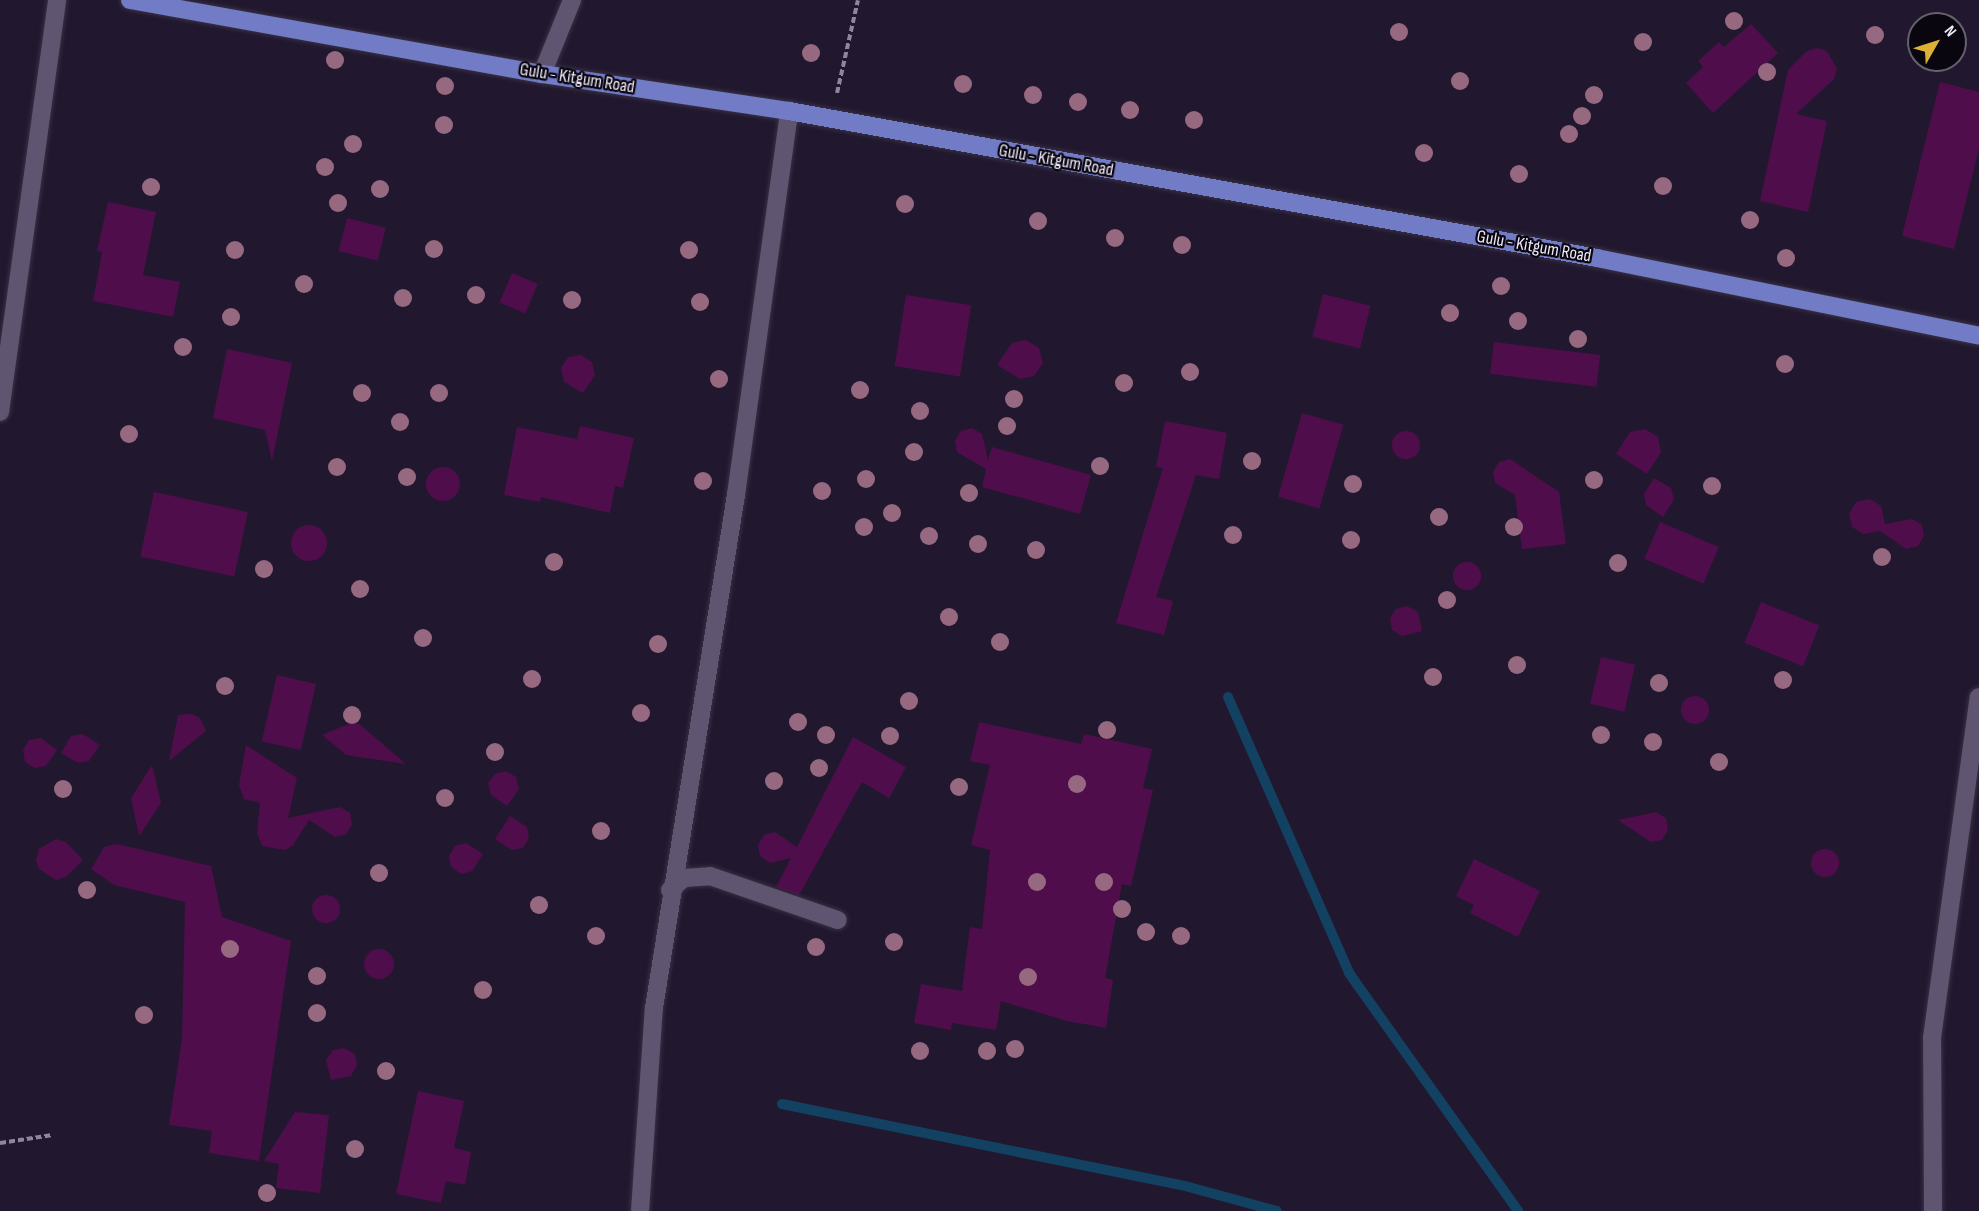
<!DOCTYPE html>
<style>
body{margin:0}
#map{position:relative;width:1979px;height:1211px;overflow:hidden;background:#21182f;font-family:"Sofia Sans Condensed",sans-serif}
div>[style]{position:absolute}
.stream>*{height:10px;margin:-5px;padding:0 5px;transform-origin:5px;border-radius:5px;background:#124161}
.building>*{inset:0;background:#500d4b;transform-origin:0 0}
.round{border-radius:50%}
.path>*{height:4px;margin-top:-2px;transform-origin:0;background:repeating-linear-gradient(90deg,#8e869a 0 6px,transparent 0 9px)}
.roads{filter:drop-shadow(0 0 2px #383144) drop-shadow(0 0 2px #383144)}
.minor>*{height:18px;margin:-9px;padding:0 9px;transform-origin:9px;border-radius:9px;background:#605571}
.major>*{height:18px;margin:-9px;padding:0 9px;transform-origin:9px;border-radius:9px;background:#727bc6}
.trees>*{width:18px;height:18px;margin:-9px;border-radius:50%;background:#976980}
span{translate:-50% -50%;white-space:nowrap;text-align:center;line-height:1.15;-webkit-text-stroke:4.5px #09060f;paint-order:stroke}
.street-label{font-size:18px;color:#eee8f8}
.north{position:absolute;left:1907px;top:12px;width:60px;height:60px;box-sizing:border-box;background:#09060f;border:2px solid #65606c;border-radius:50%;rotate:51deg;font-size:16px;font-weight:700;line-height:24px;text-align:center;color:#eee8f8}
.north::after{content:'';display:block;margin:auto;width:21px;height:27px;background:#ddb133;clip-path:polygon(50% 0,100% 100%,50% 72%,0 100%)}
</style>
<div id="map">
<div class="stream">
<i style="left:1228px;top:697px;width:301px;rotate:66.3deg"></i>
<i style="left:1349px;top:973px;width:292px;rotate:54.6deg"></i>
<i style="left:782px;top:1104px;width:411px;rotate:11.5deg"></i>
<i style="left:1185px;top:1186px;width:95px;rotate:15.2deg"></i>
</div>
<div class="building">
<i style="clip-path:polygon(1751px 24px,1778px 53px,1713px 113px,1686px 83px,1703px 67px,1698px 61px,1719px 42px,1724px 47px)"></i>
<i style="clip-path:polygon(1817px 48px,1827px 51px,1837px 69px,1834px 79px,1796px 114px,1827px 121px,1808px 212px,1760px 201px,1788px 70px,1807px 51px)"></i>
<i style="clip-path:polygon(1940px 82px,1979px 92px,1979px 148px,1954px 249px,1902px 236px)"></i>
<i style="clip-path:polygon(108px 202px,156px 212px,143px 275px,180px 282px,173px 317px,93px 301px,102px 252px,97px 251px)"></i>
<i style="left:347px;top:218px;width:40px;height:34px;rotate:14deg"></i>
<i style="left:512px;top:273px;width:28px;height:32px;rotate:23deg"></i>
<i style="left:1323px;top:294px;width:49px;height:44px;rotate:14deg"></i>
<i style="left:906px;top:295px;width:66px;height:72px;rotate:9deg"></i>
<i style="clip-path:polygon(1026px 340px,1039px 348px,1043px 363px,1034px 376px,1020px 379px,997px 365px,1012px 343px)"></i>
<i style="left:1494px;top:342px;width:107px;height:32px;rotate:7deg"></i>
<i style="clip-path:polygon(227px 349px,292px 363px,272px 461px,265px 430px,213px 418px)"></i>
<i style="clip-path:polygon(581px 355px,592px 362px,595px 375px,583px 393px,564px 382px,561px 368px,568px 357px)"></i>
<i style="left:1302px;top:413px;width:43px;height:87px;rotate:16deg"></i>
<i style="clip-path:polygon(1165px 421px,1227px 433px,1219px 479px,1196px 475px,1156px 597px,1173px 601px,1164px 635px,1116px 623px,1163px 468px,1156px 467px)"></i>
<i style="clip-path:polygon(580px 426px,634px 438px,623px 488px,615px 486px,610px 513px,541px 497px,540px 502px,504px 495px,517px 427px,577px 439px)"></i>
<i style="clip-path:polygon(972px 428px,982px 434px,988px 460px,992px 447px,1091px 475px,1080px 514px,982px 487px,986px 469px,957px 452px,955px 441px,961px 431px)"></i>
<i style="clip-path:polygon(1645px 429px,1658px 437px,1661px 452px,1647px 474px,1616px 454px,1630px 432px)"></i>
<i class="round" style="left:1392px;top:431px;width:28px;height:28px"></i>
<i style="clip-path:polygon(1510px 459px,1559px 492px,1566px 544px,1522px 549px,1515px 495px,1495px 483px,1493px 472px,1499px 462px)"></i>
<i class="round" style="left:426px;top:467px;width:34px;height:34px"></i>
<i style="clip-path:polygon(1654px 478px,1671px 488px,1674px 499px,1663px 517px,1646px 505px,1644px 494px)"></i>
<i style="left:154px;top:492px;width:96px;height:66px;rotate:12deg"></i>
<i style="clip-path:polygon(1870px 499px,1881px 506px,1885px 524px,1912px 519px,1922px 525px,1924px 536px,1918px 546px,1906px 549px,1880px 531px,1864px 534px,1852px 527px,1849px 514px,1856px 502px)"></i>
<i style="left:1660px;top:522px;width:64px;height:40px;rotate:23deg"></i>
<i class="round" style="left:291px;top:525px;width:36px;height:36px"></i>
<i class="round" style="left:1453px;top:562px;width:28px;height:28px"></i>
<i style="left:1761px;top:602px;width:63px;height:44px;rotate:22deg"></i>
<i style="clip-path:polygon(1407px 606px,1418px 612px,1422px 631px,1402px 636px,1392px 630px,1390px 618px,1396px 609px)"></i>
<i style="left:1601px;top:657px;width:35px;height:48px;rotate:13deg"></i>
<i style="left:277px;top:675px;width:40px;height:68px;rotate:13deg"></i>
<i class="round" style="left:1681px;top:696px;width:28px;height:28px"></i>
<i style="clip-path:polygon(192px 714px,200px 718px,206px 731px,169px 761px,178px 715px)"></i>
<i style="clip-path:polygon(979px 722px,1081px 744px,1084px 734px,1152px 749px,1143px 788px,1153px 790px,1131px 886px,1122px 884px,1105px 978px,1113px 980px,1106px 1028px,1067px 1021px,1001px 1001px,996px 1030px,952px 1023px,951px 1030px,914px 1023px,921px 984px,962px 991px,970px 927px,982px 929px,990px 850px,971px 845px,990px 765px,970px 761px)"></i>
<i style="clip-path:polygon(351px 723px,359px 724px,406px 764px,346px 755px,322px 735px)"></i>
<i style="clip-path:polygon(83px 734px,100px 745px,89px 761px,78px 763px,61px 753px,71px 736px)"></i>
<i style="clip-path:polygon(853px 737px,906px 767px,889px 798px,862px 782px,799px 895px,776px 887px,791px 858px,770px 863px,760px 856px,758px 845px,764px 835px,775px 832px,797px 847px)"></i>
<i style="clip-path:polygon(41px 738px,57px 750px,46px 766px,35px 768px,25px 762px,23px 750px,29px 740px)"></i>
<i style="clip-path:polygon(246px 745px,297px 778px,288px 818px,340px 807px,350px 813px,352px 825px,346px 834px,335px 837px,309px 820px,293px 845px,285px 850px,262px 846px,257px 833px,260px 803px,244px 799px,239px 785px)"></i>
<i style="clip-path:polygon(152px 765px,161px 803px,139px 836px,131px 798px)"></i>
<i style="clip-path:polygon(506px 771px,516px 777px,519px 789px,507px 806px,491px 795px,488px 783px,495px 774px)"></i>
<i style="clip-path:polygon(1656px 812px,1666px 818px,1668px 830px,1662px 840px,1651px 842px,1618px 820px)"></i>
<i style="clip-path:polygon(510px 816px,527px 827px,529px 838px,523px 848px,512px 850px,495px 839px)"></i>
<i style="clip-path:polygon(56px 839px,66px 842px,83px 860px,66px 877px,56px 880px,39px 869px,36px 860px,39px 849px)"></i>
<i style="clip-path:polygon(466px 843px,483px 854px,472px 871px,461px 874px,451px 867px,449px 856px,455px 846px)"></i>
<i style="clip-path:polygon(117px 844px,211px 866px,222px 917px,291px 941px,259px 1161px,209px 1153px,212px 1131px,169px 1125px,182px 1038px,185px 902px,114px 885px,91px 869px,104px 847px)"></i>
<i class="round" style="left:1811px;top:849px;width:28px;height:28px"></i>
<i style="clip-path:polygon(1474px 859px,1540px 891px,1518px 937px,1470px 913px,1474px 905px,1456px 896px)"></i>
<i class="round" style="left:312px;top:895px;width:28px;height:28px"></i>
<i class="round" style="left:364px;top:949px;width:30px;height:30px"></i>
<i style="clip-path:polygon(344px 1048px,355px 1054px,357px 1065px,351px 1076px,331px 1080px,326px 1060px,333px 1050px)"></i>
<i style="clip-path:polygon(418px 1091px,464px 1101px,454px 1148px,471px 1152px,465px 1185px,446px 1181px,441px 1203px,396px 1194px)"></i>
<i style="clip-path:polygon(295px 1112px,329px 1115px,320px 1193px,276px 1188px,279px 1164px,264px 1161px)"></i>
</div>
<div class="path">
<i style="left:837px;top:93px;width:95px;rotate:-77.3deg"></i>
<i style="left:0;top:1143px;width:53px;rotate:-8.7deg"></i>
</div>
<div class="roads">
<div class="minor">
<i style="left:542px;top:74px;width:80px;rotate:-67.9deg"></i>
<i style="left:0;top:412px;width:416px;rotate:-82.1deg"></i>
<i style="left:670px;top:890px;width:18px;rotate:-41deg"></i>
<i style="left:684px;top:878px;width:26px;rotate:-4deg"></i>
<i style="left:710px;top:876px;width:135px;rotate:19deg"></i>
<i style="left:640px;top:1211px;width:203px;rotate:-86.1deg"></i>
<i style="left:654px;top:1008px;width:520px;rotate:-80.92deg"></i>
<i style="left:736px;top:495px;width:388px;rotate:-82.1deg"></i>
<i style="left:1933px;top:1211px;width:173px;rotate:-90.3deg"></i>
<i style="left:1932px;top:1038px;width:344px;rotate:-82.2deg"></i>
</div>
<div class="major">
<i style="left:130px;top:0;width:419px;rotate:10.2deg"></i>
<i style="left:542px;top:74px;width:250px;rotate:8.5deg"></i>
<i style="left:789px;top:111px;width:821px;rotate:10.31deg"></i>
<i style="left:1597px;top:258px;width:390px;rotate:11.5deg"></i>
</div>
</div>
<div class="trees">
<i style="left:1734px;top:21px"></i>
<i style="left:1399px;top:32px"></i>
<i style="left:1875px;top:35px"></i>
<i style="left:1643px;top:42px"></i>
<i style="left:811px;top:53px"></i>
<i style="left:335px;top:60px"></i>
<i style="left:1767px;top:72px"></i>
<i style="left:1460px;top:81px"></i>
<i style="left:963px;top:84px"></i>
<i style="left:445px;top:86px"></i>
<i style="left:1033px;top:95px"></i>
<i style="left:1594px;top:95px"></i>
<i style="left:1078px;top:102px"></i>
<i style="left:1130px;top:110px"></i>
<i style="left:1582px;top:116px"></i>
<i style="left:1194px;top:120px"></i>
<i style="left:444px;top:125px"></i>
<i style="left:1569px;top:134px"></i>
<i style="left:353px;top:144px"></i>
<i style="left:1424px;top:153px"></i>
<i style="left:325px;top:167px"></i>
<i style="left:1519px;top:174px"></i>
<i style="left:1663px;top:186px"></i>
<i style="left:151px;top:187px"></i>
<i style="left:380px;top:189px"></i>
<i style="left:338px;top:203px"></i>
<i style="left:905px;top:204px"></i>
<i style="left:1750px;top:220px"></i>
<i style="left:1038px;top:221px"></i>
<i style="left:1115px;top:238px"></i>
<i style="left:1182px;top:245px"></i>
<i style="left:434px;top:249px"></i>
<i style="left:235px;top:250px"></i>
<i style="left:689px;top:250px"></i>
<i style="left:1786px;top:258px"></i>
<i style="left:304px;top:284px"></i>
<i style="left:1501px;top:286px"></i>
<i style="left:476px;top:295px"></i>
<i style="left:403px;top:298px"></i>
<i style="left:572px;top:300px"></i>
<i style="left:700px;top:302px"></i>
<i style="left:1450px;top:313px"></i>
<i style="left:231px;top:317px"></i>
<i style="left:1518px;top:321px"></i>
<i style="left:1578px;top:339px"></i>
<i style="left:183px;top:347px"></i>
<i style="left:1785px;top:364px"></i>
<i style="left:1190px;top:372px"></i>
<i style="left:719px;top:379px"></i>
<i style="left:1124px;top:383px"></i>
<i style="left:860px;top:390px"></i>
<i style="left:362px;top:393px"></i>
<i style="left:439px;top:393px"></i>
<i style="left:1014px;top:399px"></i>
<i style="left:920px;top:411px"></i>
<i style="left:400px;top:422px"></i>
<i style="left:1007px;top:426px"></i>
<i style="left:129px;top:434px"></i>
<i style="left:914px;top:452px"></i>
<i style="left:1252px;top:461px"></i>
<i style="left:1100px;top:466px"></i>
<i style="left:337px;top:467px"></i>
<i style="left:407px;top:477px"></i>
<i style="left:866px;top:479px"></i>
<i style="left:1594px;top:480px"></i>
<i style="left:703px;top:481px"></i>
<i style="left:1353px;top:484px"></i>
<i style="left:1712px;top:486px"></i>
<i style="left:822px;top:491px"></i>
<i style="left:969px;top:493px"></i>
<i style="left:892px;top:513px"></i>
<i style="left:1439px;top:517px"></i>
<i style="left:864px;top:527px"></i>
<i style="left:1514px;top:527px"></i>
<i style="left:1233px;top:535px"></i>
<i style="left:929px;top:536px"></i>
<i style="left:1351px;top:540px"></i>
<i style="left:978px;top:544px"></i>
<i style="left:1036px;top:550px"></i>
<i style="left:1882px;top:557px"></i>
<i style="left:554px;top:562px"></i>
<i style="left:1618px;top:563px"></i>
<i style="left:264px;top:569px"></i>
<i style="left:360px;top:589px"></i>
<i style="left:1447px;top:600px"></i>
<i style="left:949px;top:617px"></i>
<i style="left:423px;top:638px"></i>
<i style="left:1000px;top:642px"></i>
<i style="left:658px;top:644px"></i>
<i style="left:1517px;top:665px"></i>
<i style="left:1433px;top:677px"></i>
<i style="left:532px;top:679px"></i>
<i style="left:1783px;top:680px"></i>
<i style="left:1659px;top:683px"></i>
<i style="left:225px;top:686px"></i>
<i style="left:909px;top:701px"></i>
<i style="left:641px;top:713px"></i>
<i style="left:352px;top:715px"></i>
<i style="left:798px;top:722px"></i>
<i style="left:1107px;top:730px"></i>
<i style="left:826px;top:735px"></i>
<i style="left:1601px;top:735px"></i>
<i style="left:890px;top:736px"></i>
<i style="left:1653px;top:742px"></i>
<i style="left:495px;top:752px"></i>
<i style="left:1719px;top:762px"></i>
<i style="left:819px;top:768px"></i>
<i style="left:774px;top:781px"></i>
<i style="left:1077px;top:784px"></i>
<i style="left:959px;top:787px"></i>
<i style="left:63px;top:789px"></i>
<i style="left:445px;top:798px"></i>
<i style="left:601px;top:831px"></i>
<i style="left:379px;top:873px"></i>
<i style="left:1037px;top:882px"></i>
<i style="left:1104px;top:882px"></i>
<i style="left:87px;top:890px"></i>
<i style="left:539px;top:905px"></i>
<i style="left:1122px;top:909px"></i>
<i style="left:1146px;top:932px"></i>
<i style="left:596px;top:936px"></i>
<i style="left:1181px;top:936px"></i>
<i style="left:894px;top:942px"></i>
<i style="left:816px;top:947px"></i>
<i style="left:230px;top:949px"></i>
<i style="left:317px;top:976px"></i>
<i style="left:1028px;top:977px"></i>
<i style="left:483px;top:990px"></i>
<i style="left:317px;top:1013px"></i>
<i style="left:144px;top:1015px"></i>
<i style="left:1015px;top:1049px"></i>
<i style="left:920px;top:1051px"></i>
<i style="left:987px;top:1051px"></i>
<i style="left:386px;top:1071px"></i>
<i style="left:355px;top:1149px"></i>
<i style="left:267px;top:1193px"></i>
</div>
<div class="street-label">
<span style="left:577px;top:79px;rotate:9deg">Gulu - Kitgum Road</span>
<span style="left:1056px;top:161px;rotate:10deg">Gulu - Kitgum Road</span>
<span style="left:1534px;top:247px;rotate:10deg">Gulu - Kitgum Road</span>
</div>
<div class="north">N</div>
</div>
